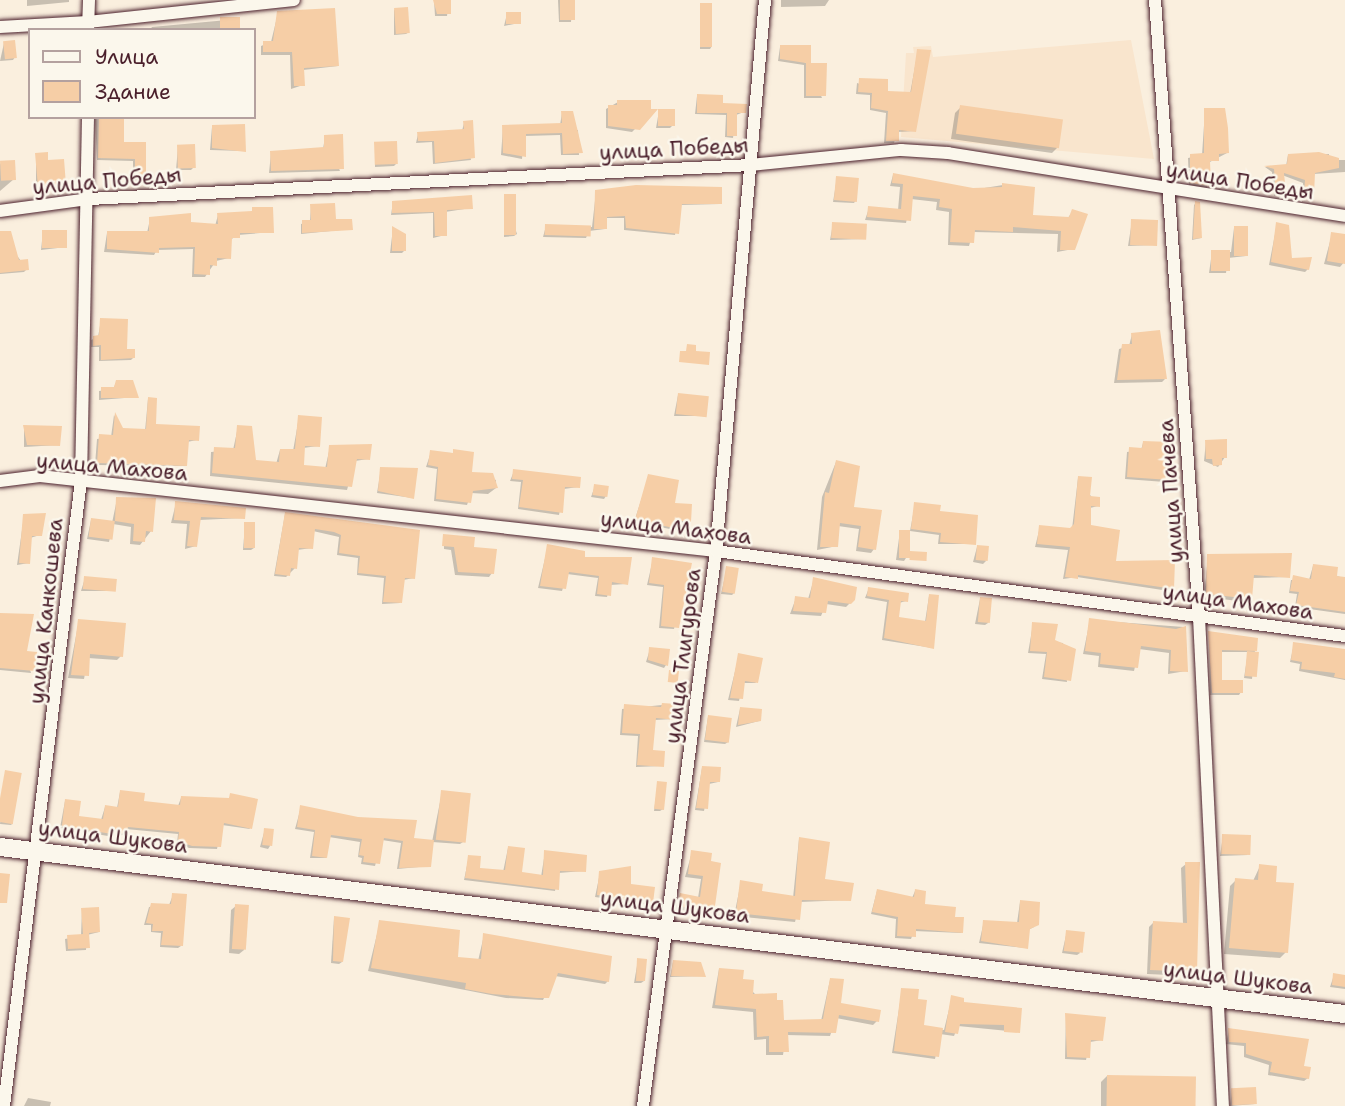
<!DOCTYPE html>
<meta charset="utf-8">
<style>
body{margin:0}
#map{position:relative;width:1345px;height:1106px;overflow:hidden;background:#faefde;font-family:"Shantell Sans",sans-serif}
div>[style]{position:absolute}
.built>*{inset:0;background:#f9e5cd}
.shadow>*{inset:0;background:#0003}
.building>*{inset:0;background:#f6cea6;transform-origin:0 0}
.roads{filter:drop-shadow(0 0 2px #4a1f2b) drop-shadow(0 0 2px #4a1f2b)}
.minor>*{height:12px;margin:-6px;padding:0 6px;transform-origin:6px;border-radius:6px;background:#fbf7ec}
.secondary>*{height:18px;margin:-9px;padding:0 9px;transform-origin:9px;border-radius:9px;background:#fbf7ec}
span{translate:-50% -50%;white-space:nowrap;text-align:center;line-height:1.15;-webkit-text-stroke:5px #fbf7ec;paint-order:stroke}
.street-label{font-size:21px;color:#4a1f2b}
.legend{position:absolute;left:28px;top:28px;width:228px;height:91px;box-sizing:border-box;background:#fbf7ec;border:2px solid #b4a19f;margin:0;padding:9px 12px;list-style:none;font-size:21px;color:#4a1f2b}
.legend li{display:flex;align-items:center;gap:14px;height:35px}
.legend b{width:35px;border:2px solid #b4a19f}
</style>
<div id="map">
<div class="built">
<i style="clip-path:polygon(1131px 40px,1154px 159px,901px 137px,906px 53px,914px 53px,913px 47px,931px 46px,933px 57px)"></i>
</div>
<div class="shadow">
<i style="clip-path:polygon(27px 0,69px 0,69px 2px,27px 6px)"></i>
<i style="clip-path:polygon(434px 0,449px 0,447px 16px,435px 16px)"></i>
<i style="clip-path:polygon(558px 0,573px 0,571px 22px,559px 22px)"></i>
<i style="clip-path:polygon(781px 0,829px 0,825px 6px,781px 7px)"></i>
<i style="clip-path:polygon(700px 5px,712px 46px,710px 49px,700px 49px)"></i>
<i style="clip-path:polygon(394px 9px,409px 32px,406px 34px,394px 35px)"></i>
<i style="clip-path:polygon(278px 13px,338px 66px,303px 70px,303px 85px,291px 89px,290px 55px,261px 55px,261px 46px,271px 42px)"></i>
<i style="clip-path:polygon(507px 14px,519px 23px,504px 26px)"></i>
<i style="clip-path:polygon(238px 19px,239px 30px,150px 30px,152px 27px)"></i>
<i style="clip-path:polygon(4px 43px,15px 57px,13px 60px,0 61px)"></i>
<i style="clip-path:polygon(780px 47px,809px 65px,822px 98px,804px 98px,804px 65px,778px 61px)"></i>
<i style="clip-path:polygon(918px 50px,915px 131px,897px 132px,894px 143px,884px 143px,886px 113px,870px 110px,870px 95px,856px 94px,857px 83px,886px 93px,910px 94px)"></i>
<i style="clip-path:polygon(697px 96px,744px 112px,736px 115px,733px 138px,725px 137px,726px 115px,695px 114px)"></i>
<i style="clip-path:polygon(618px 102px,649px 110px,654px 110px,632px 132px,606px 128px,606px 109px)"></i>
<i style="clip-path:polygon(961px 107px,1058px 147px,1052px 153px,951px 139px,955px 113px)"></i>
<i style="clip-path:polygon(1205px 110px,1227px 153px,1208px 163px,1207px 188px,1189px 185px,1188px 158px,1202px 155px)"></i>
<i style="clip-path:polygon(659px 111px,673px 125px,670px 128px,656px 128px)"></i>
<i style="clip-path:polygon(562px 113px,573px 130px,578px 130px,579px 155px,561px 155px,560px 135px,524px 136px,522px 159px,501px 155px,503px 127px,560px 125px)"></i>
<i style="clip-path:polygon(95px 117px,122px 117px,122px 144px,144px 144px,142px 180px,133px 181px,133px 161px,97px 160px)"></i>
<i style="clip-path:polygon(464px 123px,471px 160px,433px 164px,432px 142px,416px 143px,418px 134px,462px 131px)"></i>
<i style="clip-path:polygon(212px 127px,244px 151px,210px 150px)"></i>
<i style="clip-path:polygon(325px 137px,340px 171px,269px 173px,271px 153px,323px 149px)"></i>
<i style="clip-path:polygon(375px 144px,396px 164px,394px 166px,375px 167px)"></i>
<i style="clip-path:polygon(178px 147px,194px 167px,191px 170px,176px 170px)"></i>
<i style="clip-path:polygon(1329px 154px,1329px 160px,1345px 160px,1345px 172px,1313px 174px,1310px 197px,1303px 196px,1303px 183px,1282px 175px,1284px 193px,1274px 196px,1272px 172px,1265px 167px,1286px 166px,1288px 155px)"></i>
<i style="clip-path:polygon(36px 155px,64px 184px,62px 187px,36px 189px)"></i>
<i style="clip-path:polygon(0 163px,14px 179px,0 191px)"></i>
<i style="clip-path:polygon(893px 175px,972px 190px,1003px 185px,1032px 216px,1067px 219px,1073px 211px,1073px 249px,1057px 252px,1058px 234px,973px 232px,969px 246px,948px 245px,949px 212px,936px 210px,937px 202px,911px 199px,906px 223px,865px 220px,869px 208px,898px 210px,900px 187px,890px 186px)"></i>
<i style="clip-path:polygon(837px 178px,856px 200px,854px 203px,833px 202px)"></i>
<i style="clip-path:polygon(596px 192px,720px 204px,680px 205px,675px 235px,624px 230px,624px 218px,605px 218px,605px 229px,589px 231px,586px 238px,543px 237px,546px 226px,592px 227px)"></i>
<i style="clip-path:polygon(504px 196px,517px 234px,514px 236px,504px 237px)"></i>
<i style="clip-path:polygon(393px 202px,471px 208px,445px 212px,445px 235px,433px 238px,433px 213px,391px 215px)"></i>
<i style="clip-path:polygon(1196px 203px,1201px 238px,1192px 240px,1194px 205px)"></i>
<i style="clip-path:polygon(311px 206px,334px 221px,351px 229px,301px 234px,301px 224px,310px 222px)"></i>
<i style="clip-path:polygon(218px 215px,272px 232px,238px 235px,230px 240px,229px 258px,216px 261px,205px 277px,192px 277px,193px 249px,157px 250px,154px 255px,104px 252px,107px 233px,147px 233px,150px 219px,215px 226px)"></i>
<i style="clip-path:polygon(1132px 221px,1155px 242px,1153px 245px,1128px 246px)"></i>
<i style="clip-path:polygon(833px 224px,865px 239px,830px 240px)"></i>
<i style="clip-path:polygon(1277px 224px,1290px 260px,1308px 269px,1305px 272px,1269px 265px)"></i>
<i style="clip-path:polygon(393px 228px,405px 250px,402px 253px,390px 253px)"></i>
<i style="clip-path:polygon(1234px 228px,1246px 256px,1228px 258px,1226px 273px,1209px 273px,1212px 252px,1231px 252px)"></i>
<i style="clip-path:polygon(43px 232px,66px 247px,41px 250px)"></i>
<i style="clip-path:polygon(0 233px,27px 269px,24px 272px,0 274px)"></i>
<i style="clip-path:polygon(1332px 234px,1345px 235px,1345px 261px,1340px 267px,1324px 264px)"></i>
<i style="clip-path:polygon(101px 320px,133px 358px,131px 360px,99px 361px,99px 347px,91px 347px,91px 340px,98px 337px)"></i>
<i style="clip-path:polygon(1132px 334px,1165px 379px,1162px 382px,1114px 383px,1119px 349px,1129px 346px)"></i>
<i style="clip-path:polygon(117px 381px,137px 397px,99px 400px,99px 391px,113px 389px)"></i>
<i style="clip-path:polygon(678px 395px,705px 416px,674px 416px)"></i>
<i style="clip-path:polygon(148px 399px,154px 425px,197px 440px,187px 442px,186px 466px,95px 465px,97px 439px,111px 437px,114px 415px,121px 429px,145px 431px)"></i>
<i style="clip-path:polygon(299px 417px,318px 446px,303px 448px,302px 467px,325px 469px,330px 447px,368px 459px,355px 461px,347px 490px,210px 476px,211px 452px,233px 450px,238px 427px,254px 461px,276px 464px,280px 450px,293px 451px)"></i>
<i style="clip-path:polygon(24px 427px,59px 445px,24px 447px)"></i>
<i style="clip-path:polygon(1206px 441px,1225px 457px,1218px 467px,1204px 461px)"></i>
<i style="clip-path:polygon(1143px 443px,1167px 479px,1165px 482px,1125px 479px,1127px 452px,1141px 450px)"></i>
<i style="clip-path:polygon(431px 452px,472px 454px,470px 473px,496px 480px,496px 488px,488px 494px,471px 493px,467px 505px,434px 501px,437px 469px,426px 467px)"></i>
<i style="clip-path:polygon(836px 462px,852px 508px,874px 549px,871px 553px,856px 551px,859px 529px,838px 526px,837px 546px,817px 550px,822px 497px)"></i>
<i style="clip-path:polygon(381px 469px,413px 498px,377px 493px)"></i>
<i style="clip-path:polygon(514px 471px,578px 487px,564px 489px,559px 515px,518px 509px,521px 482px,510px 481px)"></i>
<i style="clip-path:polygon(649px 476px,689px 521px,687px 523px,672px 522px,670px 529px,634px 522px)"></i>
<i style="clip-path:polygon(1078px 478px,1098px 506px,1090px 508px,1089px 527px,1114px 563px,1172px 588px,1169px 591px,1077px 577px,1063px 579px,1068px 550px,1035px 547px,1040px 527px,1072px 529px)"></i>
<i style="clip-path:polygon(595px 486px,606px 496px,604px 499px,591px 497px)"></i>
<i style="clip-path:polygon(117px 499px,151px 531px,140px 545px,130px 544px,131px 527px,113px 524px,109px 542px,87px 539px,91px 520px,112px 523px)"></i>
<i style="clip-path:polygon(176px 503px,243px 518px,199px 520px,196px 546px,185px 549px,187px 524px,171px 523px)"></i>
<i style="clip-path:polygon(915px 504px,938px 513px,974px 544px,938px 544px,939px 535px,910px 531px)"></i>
<i style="clip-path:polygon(285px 514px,418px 532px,414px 578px,403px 580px,400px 603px,382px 604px,384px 578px,357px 575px,358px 558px,337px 555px,339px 537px,313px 531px,312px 548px,297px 550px,295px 568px,286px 577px,274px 576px)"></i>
<i style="clip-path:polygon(24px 516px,40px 535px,30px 538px,29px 563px,17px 565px)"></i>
<i style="clip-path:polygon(245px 524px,254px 548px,251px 550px,243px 550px)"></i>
<i style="clip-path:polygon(900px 531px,906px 558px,904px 561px,896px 560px)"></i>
<i style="clip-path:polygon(444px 536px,473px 548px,492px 573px,489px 577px,455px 575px,451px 550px,444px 549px)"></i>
<i style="clip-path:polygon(548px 546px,583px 559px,626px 584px,610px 585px,607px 597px,595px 596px,598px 578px,567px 574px,562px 591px,538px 588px)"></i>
<i style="clip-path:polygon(977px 547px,986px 561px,983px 564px,973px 562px)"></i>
<i style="clip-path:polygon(1208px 556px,1289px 577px,1252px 578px,1247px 602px,1204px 597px)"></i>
<i style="clip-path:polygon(653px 559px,689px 564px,674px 629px,659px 628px,663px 587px,647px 585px)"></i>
<i style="clip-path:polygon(1313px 566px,1345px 579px,1345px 614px,1295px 607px,1297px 594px,1289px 593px,1291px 580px,1309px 580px)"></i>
<i style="clip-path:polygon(727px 568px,734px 593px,732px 595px,721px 594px)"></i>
<i style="clip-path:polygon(85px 578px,114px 591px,81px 591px)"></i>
<i style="clip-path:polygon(814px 579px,854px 599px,846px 607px,826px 604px,821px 616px,790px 614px,796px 598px,808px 599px)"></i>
<i style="clip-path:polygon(869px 588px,906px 601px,899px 603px,897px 619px,925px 622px,929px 596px,933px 648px,882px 640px,887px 602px,865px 598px)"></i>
<i style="clip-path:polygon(980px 599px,988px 623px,985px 625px,975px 624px)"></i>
<i style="clip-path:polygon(0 614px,33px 616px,25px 652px,31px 673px,0 670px)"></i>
<i style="clip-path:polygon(79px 620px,121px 656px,117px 660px,88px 658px,84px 679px,68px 678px)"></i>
<i style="clip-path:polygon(1090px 620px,1184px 627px,1186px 671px,1168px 674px,1169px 653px,1139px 649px,1134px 671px,1098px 667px,1099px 656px,1083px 654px)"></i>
<i style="clip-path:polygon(1033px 624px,1053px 642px,1063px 643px,1067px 682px,1042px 679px,1046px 654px,1028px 653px)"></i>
<i style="clip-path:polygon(1209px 633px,1255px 650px,1252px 679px,1244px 678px,1248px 652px,1221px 652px,1221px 682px,1241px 692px,1239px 695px,1210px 695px)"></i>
<i style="clip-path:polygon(1294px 644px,1345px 651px,1345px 680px,1299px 671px,1300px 664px,1290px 662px)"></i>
<i style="clip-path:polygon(650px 649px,666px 665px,664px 668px,646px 662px)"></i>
<i style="clip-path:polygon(739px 655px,756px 683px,743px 683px,739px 701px,728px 700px)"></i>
<i style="clip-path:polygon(662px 705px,674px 719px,654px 720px,652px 751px,662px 766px,636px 767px,638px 736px,620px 735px,622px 709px)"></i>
<i style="clip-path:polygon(740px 709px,759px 721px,736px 727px)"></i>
<i style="clip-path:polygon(708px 717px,728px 742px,725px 744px,704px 742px)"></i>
<i style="clip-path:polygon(702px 768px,718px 782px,709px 784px,704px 811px,695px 810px)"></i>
<i style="clip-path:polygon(6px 772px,13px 823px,11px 825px,0 824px)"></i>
<i style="clip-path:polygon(658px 783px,663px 809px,660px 811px,654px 811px)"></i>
<i style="clip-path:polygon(120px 792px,142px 803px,178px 806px,181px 798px,228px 800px,231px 795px,250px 829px,222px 825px,217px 849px,189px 848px,177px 843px,178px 834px,126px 829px,123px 835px,108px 836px,60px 828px,65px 801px,77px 817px,101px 820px,105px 807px,117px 808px)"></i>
<i style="clip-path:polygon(442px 792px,463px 842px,460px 844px,432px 842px)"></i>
<i style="clip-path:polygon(301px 807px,412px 840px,430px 866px,397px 869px,401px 843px,382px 840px,375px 866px,361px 864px,362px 858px,358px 857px,360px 842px,329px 837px,326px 858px,310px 858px,314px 832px,295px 829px)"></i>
<i style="clip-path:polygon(265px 829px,270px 846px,268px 849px,260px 847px)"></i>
<i style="clip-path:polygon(1223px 836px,1248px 855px,1220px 856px)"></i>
<i style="clip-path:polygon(799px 839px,823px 880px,849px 900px,800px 902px,795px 922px,734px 916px,741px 882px,760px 893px,793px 898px)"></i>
<i style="clip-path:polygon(508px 848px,520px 874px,541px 877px,545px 852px,584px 871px,558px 873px,555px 891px,464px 880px,469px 856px,478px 869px,503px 872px)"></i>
<i style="clip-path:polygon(692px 852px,710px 855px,709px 915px,676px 909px,680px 895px,698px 898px,701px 879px,685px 877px)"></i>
<i style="clip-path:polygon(1186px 864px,1199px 864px,1195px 971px,1191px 976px,1147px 974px,1149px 927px,1153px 923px,1183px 924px,1181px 868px)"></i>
<i style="clip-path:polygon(1260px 866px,1286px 952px,1280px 958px,1224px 954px,1230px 886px,1236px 880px,1253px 881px)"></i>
<i style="clip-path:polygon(629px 868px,629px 886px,651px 903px,649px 905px,595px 897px,600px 873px)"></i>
<i style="clip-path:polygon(877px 891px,912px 898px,915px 891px,923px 905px,953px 918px,962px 933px,914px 931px,911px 939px,895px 938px,896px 919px,871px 914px)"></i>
<i style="clip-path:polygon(173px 895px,181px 946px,178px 948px,160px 947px,161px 933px,151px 932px,151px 925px,144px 925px,149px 907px,169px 905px)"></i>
<i style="clip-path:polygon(1020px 902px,1034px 927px,1028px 930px,1026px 948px,979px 943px,984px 921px,1017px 923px)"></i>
<i style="clip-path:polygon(236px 906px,244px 950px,239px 954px,229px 953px,231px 910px)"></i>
<i style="clip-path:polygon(82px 909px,99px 932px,87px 935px,86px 950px,66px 951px,65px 939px,81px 936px)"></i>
<i style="clip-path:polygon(334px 918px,342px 962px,339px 964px,331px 963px)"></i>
<i style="clip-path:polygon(380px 922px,456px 959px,478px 961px,484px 935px,608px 981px,605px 984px,555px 976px,543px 1000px,506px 998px,368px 971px)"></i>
<i style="clip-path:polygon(1067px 931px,1080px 953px,1077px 955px,1062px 953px)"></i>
<i style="clip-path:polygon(638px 960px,644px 981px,641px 983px,634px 983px)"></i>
<i style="clip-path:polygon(673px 962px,704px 976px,670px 977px)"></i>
<i style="clip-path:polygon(719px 969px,741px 980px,782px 1021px,821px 1021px,830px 980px,839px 1004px,877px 1021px,873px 1025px,836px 1018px,830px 1036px,786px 1035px,783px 1055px,766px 1055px,766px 1039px,754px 1040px,753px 1012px,712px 1008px)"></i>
<i style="clip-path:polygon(1334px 975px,1345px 975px,1345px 989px,1330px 987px)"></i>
<i style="clip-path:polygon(902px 990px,922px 1027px,944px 1030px,952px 997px,1018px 1032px,958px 1026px,954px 1036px,940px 1034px,935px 1059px,892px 1053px)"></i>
<i style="clip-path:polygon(1066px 1014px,1102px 1040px,1090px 1042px,1086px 1060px,1065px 1059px)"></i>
<i style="clip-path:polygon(1229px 1029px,1302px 1067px,1308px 1078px,1304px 1081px,1268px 1075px,1269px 1065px,1244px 1057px,1244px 1046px,1226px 1044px)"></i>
<i style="clip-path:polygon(1107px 1076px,1193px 1106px,1101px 1106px,1101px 1082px)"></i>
<i style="clip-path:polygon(1232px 1090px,1255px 1104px,1230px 1106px)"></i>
<i style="clip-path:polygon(28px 1098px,51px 1102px,50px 1106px,24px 1106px)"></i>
</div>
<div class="building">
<i style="clip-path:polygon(433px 0,451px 0,451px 14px,437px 14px)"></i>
<i style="left:560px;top:0;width:15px;height:20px"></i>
<i style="left:700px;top:3px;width:12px;height:44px"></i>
<i style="left:408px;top:7px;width:26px;height:14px;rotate:86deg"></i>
<i style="clip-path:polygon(335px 8px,339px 66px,304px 68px,305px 86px,294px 86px,292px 52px,263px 52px,263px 41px,273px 41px,277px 11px)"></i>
<i style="left:506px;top:12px;width:15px;height:12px"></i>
<i style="left:220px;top:17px;width:20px;height:13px"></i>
<i style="left:15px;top:40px;width:18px;height:12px;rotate:84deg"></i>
<i style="clip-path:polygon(780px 45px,811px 45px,811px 63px,827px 63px,826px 96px,806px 96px,806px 63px,780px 59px)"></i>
<i style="clip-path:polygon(917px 49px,931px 50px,916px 132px,899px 130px,899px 141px,886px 141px,888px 111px,871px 108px,872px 93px,858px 92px,859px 78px,888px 79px,888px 91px,911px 92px)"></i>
<i style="clip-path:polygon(697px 94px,723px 95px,723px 103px,747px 104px,746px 113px,737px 113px,737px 136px,727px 136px,727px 113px,697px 113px)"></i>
<i style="clip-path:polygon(617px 100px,651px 100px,651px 109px,658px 109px,640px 130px,608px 126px,608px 105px,617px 105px)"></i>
<i style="left:960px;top:105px;width:104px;height:29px;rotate:8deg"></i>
<i style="clip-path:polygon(1204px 108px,1225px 108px,1228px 128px,1229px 153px,1219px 154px,1219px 161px,1210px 161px,1211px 186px,1190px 183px,1190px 154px,1204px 153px)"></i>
<i style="left:658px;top:109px;width:17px;height:17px"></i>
<i style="clip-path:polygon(561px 111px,573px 111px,583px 153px,563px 154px,562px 133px,526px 134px,526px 157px,503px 153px,502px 125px,562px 123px)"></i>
<i style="clip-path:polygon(99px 117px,124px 117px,124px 142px,146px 142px,146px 179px,135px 179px,135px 159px,98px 158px)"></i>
<i style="clip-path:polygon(473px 120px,475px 158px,435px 163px,434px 141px,418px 141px,417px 132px,464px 129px,463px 121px)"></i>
<i style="clip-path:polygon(245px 124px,246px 152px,212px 148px,212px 125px)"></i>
<i style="clip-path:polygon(343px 134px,344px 169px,271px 171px,270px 151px,324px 147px,324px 135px)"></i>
<i style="left:397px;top:141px;width:23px;height:23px;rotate:88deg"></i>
<i style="left:195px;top:144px;width:24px;height:18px;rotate:88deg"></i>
<i style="clip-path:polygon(48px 152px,48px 160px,64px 159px,66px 185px,38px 187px,35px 153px)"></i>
<i style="clip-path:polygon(1319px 152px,1339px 158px,1339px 168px,1315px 173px,1314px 195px,1304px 194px,1305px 180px,1284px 173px,1286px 194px,1276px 195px,1274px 169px,1264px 166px,1287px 164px,1288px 154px)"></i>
<i style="left:15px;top:160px;width:20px;height:15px;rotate:87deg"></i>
<i style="clip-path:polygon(893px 173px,973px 188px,1002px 187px,1002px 183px,1035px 187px,1033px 215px,1069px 217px,1072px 209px,1088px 214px,1075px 250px,1060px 250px,1061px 231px,1013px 227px,1013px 232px,975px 230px,974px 243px,950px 242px,952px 209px,939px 207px,940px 199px,913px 196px,911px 221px,867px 217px,868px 206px,901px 209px,903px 184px,892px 183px)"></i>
<i style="left:836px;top:176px;width:23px;height:24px;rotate:5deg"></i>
<i style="clip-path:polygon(636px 185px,722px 187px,722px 204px,682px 204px,679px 234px,626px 228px,625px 216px,607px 217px,607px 229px,594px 229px,595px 190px)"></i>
<i style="left:504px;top:194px;width:12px;height:41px"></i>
<i style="clip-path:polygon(472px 195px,473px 209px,447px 210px,447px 236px,435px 236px,434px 212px,392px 213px,392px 201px)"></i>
<i style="clip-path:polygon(1195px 201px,1200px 202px,1202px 238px,1193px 239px)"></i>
<i style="clip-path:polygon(335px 203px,336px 219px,352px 219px,353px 230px,302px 233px,302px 220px,311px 220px,310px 204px)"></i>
<i style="clip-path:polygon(252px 207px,273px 207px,274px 233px,240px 233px,240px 238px,232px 238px,231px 259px,217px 258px,217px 266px,210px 265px,210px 275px,194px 274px,195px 247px,159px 248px,159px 253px,107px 249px,107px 231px,149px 231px,149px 217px,191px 213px,191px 222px,218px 224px,217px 213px,252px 211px)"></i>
<i style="left:1131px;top:219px;width:27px;height:26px;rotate:2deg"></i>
<i style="left:832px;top:222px;width:35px;height:16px;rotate:3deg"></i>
<i style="clip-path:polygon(1276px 222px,1289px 225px,1292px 258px,1312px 257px,1309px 270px,1271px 262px)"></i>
<i style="left:545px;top:224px;width:46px;height:11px;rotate:2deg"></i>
<i style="clip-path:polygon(392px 226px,406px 234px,406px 251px,392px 251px)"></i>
<i style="left:1234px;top:226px;width:14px;height:30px"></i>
<i style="left:42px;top:230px;width:25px;height:18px"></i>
<i style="clip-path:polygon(0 231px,11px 231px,19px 260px,28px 259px,29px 270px,0 273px)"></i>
<i style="clip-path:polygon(1331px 232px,1345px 234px,1345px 264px,1327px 261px)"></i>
<i style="left:1211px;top:250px;width:19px;height:21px"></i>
<i style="clip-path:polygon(100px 318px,128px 319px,127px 349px,135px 349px,135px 358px,101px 360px,101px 345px,93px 346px,93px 336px,99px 335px)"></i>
<i style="clip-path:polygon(1160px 330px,1167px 379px,1117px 380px,1122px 344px,1132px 344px,1131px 333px)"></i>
<i style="clip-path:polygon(687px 344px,696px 345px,696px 351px,710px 352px,709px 365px,679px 362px,680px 351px,686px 351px)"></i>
<i style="clip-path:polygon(116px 380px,133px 380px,139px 398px,101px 398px,101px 387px,114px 387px)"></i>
<i style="left:678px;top:393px;width:31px;height:21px;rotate:6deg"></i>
<i style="clip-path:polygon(148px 397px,157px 398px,156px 424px,200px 426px,199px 441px,189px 440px,187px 466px,97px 463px,99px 434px,113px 435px,115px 412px,123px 428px,146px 429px)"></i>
<i style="clip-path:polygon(298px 415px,322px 417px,320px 447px,305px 446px,304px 465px,327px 467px,329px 445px,372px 444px,370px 460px,357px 459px,352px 487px,212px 473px,214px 447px,235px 448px,237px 425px,252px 426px,256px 460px,279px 462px,280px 449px,295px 449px)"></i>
<i style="clip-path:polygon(23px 425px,62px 426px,60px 446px,27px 445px)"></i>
<i style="clip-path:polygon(1227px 439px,1227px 458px,1222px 458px,1222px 465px,1213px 466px,1212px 459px,1206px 459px,1205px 440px)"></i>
<i style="clip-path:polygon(1143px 441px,1171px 442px,1169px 480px,1127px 477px,1129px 447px,1142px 448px)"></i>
<i style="clip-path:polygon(453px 449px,474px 452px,472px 472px,493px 473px,498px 488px,473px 491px,471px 503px,436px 499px,438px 467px,428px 465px,430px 450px,453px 453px)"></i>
<i style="clip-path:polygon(836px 460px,860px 466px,854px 507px,882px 510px,876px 550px,858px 547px,861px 526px,840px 523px,838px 547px,820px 547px,825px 492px,829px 493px)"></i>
<i style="clip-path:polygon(380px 467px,418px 468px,414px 499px,378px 491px)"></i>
<i style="clip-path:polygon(513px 469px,581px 477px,580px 488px,565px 487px,563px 513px,519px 507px,523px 480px,512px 479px)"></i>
<i style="clip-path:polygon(648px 474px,679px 480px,675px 503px,692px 504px,691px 522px,674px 520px,674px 528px,635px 520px)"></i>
<i style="clip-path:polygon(1078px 476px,1092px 477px,1090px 496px,1100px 497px,1100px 507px,1091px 506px,1091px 525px,1120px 530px,1116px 561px,1175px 560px,1174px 589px,1078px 575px,1078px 579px,1065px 577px,1070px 547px,1037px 544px,1039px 525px,1070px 528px,1074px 524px)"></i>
<i style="left:594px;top:484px;width:15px;height:11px;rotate:8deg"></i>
<i style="clip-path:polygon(116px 497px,156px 498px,153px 532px,146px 531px,145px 542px,133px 541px,134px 524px,115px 521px)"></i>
<i style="clip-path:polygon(175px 501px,246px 508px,245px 519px,201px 517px,197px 547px,187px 546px,190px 521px,174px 520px)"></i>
<i style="clip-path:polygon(914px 502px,941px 505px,940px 511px,978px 515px,976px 545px,940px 542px,941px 533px,911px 529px)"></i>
<i style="clip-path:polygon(285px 512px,420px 530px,415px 579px,405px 578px,402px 603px,383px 602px,386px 576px,358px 573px,360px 556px,339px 553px,341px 535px,334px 532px,315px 529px,313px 549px,299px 548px,297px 569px,291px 568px,290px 576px,275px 574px)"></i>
<i style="clip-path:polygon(46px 513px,42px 536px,32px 536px,30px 564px,19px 563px,23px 514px)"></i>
<i style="left:91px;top:518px;width:24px;height:19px;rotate:7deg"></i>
<i style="left:244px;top:522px;width:11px;height:26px"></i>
<i style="left:899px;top:530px;width:11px;height:28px"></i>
<i style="clip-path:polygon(443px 534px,475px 537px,474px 547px,497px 549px,494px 574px,458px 572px,454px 547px,442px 546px)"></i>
<i style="clip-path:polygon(547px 544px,585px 551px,585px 557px,632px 557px,628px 585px,612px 582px,611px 596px,597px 594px,599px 576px,569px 572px,566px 589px,540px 586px)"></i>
<i style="left:977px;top:545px;width:12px;height:15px;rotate:5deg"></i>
<i style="left:910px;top:551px;width:17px;height:9px;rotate:3deg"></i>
<i style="clip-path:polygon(1292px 553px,1290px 578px,1254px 575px,1252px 599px,1206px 594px,1207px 554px)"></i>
<i style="clip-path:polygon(652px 557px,692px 563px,679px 628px,661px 626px,664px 585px,649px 583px)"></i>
<i style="clip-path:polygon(1313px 564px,1338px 567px,1337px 576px,1345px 577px,1345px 612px,1296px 605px,1299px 592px,1290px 591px,1293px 575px,1311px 579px)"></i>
<i style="left:726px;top:566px;width:13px;height:26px;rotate:9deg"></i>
<i style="left:84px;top:576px;width:33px;height:13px;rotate:5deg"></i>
<i style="clip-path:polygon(813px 577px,857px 587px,855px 600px,851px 604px,828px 601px,826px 613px,793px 611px,795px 596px,810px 598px)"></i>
<i style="clip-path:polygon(868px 587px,909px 593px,908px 602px,901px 601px,899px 617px,926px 621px,929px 594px,939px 595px,934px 649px,884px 638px,889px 600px,867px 596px)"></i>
<i style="left:980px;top:597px;width:12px;height:25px;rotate:5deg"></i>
<i style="clip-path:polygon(0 613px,34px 614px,27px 651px,37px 652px,35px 671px,0 668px)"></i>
<i style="clip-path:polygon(1089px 618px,1176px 629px,1186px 626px,1188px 672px,1170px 671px,1171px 650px,1141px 646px,1138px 668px,1100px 664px,1101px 653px,1085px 651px)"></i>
<i style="clip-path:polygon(78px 619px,126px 623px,123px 657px,90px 654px,89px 676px,71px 675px)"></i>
<i style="clip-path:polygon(1032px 622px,1058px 624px,1055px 640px,1076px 649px,1071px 681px,1044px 677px,1047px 652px,1030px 651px)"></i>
<i style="clip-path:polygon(1208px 631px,1258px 638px,1257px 651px,1222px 650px,1222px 680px,1243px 680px,1243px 693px,1212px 693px)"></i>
<i style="clip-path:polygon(1293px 642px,1345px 649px,1345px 679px,1334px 677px,1335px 673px,1301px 669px,1302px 662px,1291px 660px)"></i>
<i style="clip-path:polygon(649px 647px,670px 649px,668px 666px,648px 660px)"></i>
<i style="left:1247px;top:651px;width:12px;height:25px;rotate:5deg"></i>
<i style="clip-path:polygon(738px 653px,763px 658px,758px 683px,745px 681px,743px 699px,730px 698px)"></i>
<i style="left:669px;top:670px;width:10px;height:12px;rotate:6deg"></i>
<i style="clip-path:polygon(662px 703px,677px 704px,676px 720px,656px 718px,653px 750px,665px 751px,664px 767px,637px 765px,640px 734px,622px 733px,624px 704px,661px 707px)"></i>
<i style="clip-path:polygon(740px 707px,762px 709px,761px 721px,738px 725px)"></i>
<i style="left:708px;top:715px;width:24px;height:25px;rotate:7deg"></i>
<i style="clip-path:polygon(702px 766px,721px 767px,720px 782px,710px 782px,708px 809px,696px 808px)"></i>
<i style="left:5px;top:770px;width:17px;height:52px;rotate:10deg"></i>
<i style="left:657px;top:781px;width:10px;height:28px;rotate:6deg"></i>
<i style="clip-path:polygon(120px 790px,145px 793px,144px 801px,180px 805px,181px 796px,229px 798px,230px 793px,258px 799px,252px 829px,224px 823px,221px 847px,192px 846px,178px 841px,179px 832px,128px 827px,127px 833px,112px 834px,62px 826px,65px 799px,81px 801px,79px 816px,103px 819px,105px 805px,118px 807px)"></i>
<i style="left:441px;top:790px;width:30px;height:50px;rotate:6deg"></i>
<i style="clip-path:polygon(300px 805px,358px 817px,417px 820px,414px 838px,434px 840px,431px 867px,399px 868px,403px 841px,384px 838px,380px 864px,363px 862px,364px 856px,359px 855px,362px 839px,331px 835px,327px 858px,312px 856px,315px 830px,297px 827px)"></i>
<i style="left:264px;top:828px;width:10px;height:17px;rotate:6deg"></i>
<i style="left:1222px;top:834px;width:29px;height:20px;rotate:2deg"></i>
<i style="clip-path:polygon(799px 837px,830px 842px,825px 879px,854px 883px,851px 901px,802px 900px,800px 920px,736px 913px,740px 880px,763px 884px,762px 891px,795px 896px)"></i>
<i style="clip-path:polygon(508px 846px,525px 848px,522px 872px,543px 875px,544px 850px,587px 855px,586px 872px,560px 871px,559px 890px,465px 878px,468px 855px,481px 856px,480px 868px,505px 870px)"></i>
<i style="clip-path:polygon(691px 850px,712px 853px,711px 861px,721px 863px,714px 913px,678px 906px,680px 893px,700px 897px,703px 876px,688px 874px)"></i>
<i style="clip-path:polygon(1185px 862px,1200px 862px,1197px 972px,1150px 970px,1153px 921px,1187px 923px)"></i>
<i style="clip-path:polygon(1259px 864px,1277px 866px,1276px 882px,1294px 883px,1288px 953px,1229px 948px,1235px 878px,1258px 880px)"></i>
<i style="clip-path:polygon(631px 866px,631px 884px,655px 887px,653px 903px,597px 895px,599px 871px)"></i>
<i style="clip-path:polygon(0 873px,10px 874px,7px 903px,0 903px)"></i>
<i style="clip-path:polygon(877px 889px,914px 897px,915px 889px,926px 891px,925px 904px,956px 907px,955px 917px,964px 917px,963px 933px,916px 929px,916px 937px,897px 936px,898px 917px,872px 912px)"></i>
<i style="clip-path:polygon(172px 893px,187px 894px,183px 946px,161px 945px,163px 931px,152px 931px,153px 924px,146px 923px,151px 903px,171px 904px)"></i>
<i style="clip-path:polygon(1020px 900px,1040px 902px,1039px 925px,1030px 929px,1028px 949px,981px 941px,983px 920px,1019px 922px)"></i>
<i style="left:235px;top:904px;width:14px;height:45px;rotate:4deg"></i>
<i style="clip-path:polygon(99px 907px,100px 932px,89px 933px,90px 948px,68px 949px,67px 935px,83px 934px,81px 908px)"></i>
<i style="clip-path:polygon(334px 916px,350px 918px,343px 962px,333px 961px)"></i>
<i style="clip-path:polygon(379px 920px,460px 930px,458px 957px,481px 959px,483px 933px,612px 956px,609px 982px,558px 973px,549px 998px,537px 998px,492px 994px,465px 989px,466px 983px,371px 968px)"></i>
<i style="left:1066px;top:930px;width:19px;height:21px;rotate:6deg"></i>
<i style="clip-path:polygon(637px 958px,647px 959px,645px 981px,636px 981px)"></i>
<i style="clip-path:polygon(673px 960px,701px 962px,706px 977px,671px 976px)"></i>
<i style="clip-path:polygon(719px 968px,744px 970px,743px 979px,754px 980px,753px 994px,777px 993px,777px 1000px,783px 1000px,784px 1020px,823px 1019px,830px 978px,844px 979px,841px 1003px,881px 1010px,879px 1022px,839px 1015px,836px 1033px,788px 1032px,789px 1052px,769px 1052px,769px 1036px,757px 1037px,756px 1009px,715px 1005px)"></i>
<i style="clip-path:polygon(1333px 973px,1345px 975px,1345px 987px,1332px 985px)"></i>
<i style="clip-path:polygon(901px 988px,919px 989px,918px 999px,927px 1000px,924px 1025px,943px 1028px,939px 1057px,894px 1051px)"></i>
<i style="clip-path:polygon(951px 995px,964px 998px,964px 1002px,1022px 1008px,1020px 1033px,1004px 1032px,1004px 1025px,960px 1024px,958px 1034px,945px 1032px)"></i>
<i style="clip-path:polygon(1065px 1013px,1106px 1017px,1103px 1041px,1091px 1040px,1090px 1058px,1067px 1057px)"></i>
<i style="clip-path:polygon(1228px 1028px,1309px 1039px,1304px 1066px,1311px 1067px,1309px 1079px,1270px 1072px,1272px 1062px,1246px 1054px,1246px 1043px,1229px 1042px)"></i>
<i style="left:1107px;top:1075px;width:89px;height:31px;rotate:1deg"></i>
<i style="left:1256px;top:1087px;width:17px;height:25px;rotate:87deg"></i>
</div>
<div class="roads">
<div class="minor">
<i style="left:1155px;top:0;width:619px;rotate:85.92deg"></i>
<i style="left:1199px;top:617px;width:490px;rotate:87.2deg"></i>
<i style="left:0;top:27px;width:88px;rotate:-3.3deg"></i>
<i style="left:88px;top:22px;width:207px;rotate:-6.1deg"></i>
<i style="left:88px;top:29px;width:29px;rotate:-88deg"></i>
<i style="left:0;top:211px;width:90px;rotate:-7.7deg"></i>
<i style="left:89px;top:199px;width:662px;rotate:-2.94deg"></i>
<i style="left:750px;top:165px;width:152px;rotate:-5.7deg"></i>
<i style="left:901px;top:150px;width:47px;rotate:3.7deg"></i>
<i style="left:948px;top:153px;width:402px;rotate:9deg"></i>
<i style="left:0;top:481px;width:40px;rotate:-7.1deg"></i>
<i style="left:40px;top:476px;width:680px;rotate:6.33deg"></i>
<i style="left:716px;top:551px;width:635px;rotate:7.7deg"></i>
<i style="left:4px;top:1106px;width:630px;rotate:-82.98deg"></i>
<i style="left:81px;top:481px;width:364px;rotate:-88.9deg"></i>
<i style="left:643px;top:1106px;width:560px;rotate:-82.51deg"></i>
<i style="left:716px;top:551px;width:553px;rotate:-84.92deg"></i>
</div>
<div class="secondary">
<i style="left:0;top:847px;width:1355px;rotate:7.08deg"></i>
</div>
</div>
<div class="street-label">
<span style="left:674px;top:149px;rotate:-3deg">улица Победы</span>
<span style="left:107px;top:181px;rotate:-5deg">улица Победы</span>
<span style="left:1240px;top:181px;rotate:9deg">улица Победы</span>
<span style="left:112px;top:467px;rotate:5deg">улица Махова</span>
<span style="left:1171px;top:491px;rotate:-94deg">улица Пачева</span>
<span style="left:676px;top:528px;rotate:7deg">улица Махова</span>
<span style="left:1238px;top:602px;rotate:8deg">улица Махова</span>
<span style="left:46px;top:611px;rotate:-84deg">улица Канкошева</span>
<span style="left:683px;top:656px;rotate:-83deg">улица Тлигурова</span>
<span style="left:113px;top:837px;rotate:7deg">улица Шукова</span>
<span style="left:675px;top:907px;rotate:7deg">улица Шукова</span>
<span style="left:1238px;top:978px;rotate:7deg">улица Шукова</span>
</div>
<ul class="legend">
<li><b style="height:9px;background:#fbf7ec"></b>Улица</li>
<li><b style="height:19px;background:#f6cea6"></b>Здание</li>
</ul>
</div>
